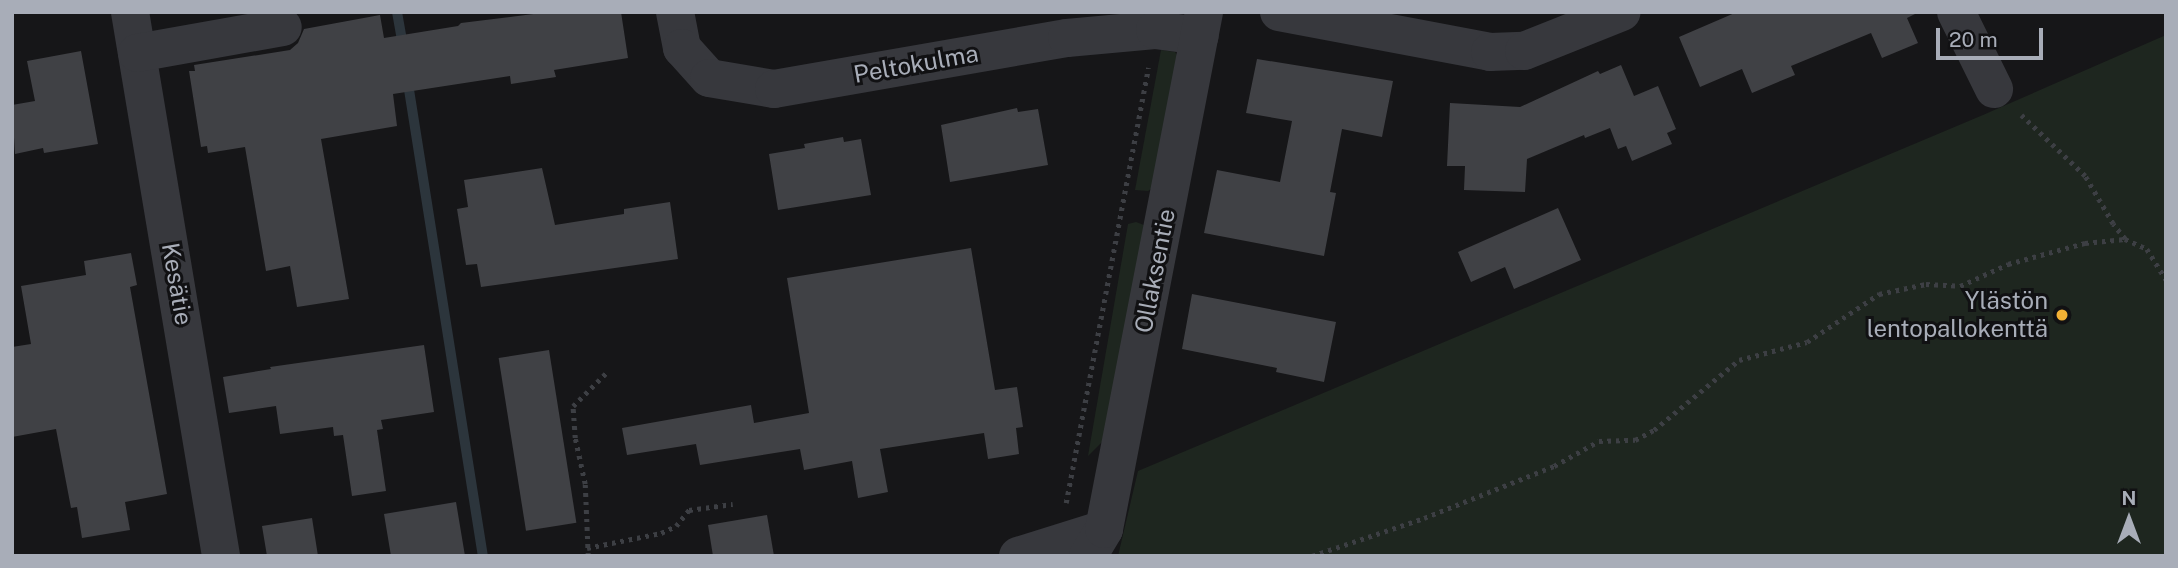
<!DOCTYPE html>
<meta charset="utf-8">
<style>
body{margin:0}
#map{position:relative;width:2178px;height:568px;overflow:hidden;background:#161618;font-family:"Public Sans",sans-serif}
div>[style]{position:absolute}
.green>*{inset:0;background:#1e261f}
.stream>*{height:10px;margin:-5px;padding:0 5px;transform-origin:5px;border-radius:5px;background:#2c353c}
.building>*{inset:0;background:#404145;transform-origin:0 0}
.path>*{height:4.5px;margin-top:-2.25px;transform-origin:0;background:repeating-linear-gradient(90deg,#3d3f44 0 3.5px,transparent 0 8.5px)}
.minor>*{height:38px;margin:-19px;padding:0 19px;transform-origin:19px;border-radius:19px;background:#37383d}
.dots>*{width:19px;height:19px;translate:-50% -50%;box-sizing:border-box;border:4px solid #111113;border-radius:50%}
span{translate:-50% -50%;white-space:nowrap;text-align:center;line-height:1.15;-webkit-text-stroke:6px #111113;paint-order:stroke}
.street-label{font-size:24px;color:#a8adb8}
.poi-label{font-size:24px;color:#a8adb8}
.right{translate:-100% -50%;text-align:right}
.frame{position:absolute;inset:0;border:14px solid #a8adb8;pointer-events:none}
.north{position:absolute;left:2094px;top:484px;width:70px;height:70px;-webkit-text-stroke:5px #111113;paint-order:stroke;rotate:0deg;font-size:19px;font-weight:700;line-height:28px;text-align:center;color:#a8adb8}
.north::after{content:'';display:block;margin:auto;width:24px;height:32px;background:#a8adb8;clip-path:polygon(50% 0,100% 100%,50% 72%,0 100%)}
.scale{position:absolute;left:1936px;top:28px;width:107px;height:32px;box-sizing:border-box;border:4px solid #a8adb8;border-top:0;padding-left:9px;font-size:21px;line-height:24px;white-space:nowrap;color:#a8adb8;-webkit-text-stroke:5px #111113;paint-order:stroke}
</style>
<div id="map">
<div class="green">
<i style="clip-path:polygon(2166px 35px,2166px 556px,1118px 556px,1138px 471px,1983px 115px)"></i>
<i style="clip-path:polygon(1161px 50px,1175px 52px,1179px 58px,1154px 187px,1148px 191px,1135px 190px)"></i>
<i style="clip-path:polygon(1136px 222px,1144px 225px,1107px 437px,1088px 456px,1128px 224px)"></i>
</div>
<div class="stream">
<i style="left:397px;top:12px;width:36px;rotate:80deg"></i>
<i style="left:407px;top:77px;width:485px;rotate:81deg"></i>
</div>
<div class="building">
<i style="clip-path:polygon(549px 12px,621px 12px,628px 58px,554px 70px,556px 77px,511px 84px,510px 76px,393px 94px,397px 126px,321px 139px,349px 299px,297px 307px,290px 266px,266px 271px,245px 147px,208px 153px,207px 146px,201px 147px,189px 71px,195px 71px,194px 65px,290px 50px,298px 43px,304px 29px,380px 15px,384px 38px,458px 26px,461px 23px)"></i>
<i style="clip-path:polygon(1737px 12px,1919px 12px,1907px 18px,1918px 43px,1882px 58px,1871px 33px,1791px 66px,1795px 75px,1752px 93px,1742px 69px,1700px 87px,1679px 37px)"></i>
<i style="clip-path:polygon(81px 51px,98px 144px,44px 153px,43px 148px,15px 154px,12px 105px,35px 101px,27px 61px)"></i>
<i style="clip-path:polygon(1257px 59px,1393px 81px,1382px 137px,1342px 129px,1330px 192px,1336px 193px,1324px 256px,1204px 233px,1217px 170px,1280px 182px,1292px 121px,1246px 113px)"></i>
<i style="clip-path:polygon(1621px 65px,1634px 96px,1658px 86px,1676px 129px,1667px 133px,1672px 144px,1632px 161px,1626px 146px,1618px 149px,1610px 128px,1585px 138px,1584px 135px,1527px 159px,1525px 192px,1464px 190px,1465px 166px,1447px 166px,1450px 103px,1520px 107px,1598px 71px,1600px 74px)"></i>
<i style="clip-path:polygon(1017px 108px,1018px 112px,1038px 109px,1048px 165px,950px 182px,941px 125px)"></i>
<i style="clip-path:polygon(843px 137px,844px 142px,861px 139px,871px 195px,778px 210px,769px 154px,805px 148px,804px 144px)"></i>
<i style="clip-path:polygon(542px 168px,555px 225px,624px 214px,624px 209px,670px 202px,678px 259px,481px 287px,477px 264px,466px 265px,457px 209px,468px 207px,464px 180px)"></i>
<i style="clip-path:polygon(1558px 208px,1581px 260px,1514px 289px,1505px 267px,1471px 282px,1458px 252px)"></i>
<i style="clip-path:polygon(971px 248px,995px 390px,1017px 387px,1023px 427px,1016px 428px,1019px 454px,988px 459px,984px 433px,880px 449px,888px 492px,858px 498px,852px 461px,804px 470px,800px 449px,700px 465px,696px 444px,627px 455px,622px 428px,751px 405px,754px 423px,809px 413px,787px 278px)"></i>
<i style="clip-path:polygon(131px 253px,137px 285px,130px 287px,167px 494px,125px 502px,130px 530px,82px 538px,77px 507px,71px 508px,56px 429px,12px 437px,12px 347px,31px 344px,21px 286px,86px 275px,84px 261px)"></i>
<i style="clip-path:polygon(1192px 294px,1336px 322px,1324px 382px,1276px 372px,1277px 368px,1182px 349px)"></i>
<i style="clip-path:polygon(424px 345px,434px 412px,381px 420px,383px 429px,377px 430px,386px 491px,352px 496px,343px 435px,334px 436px,333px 427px,280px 434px,276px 406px,229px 413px,223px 377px,271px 369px,270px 367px)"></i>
<i style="left:549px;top:350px;width:175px;height:51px;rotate:81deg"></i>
<i style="clip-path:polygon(456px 502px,465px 556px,391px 556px,384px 514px)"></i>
<i style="clip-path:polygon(767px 515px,774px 556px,713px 556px,708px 525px)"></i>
<i style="clip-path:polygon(312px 518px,318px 556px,267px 556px,262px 526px)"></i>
</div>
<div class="path">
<i style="left:2125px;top:239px;width:24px;rotate:24deg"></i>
<i style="left:2147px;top:249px;width:36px;rotate:58deg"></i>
<i style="left:1066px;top:503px;width:443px;rotate:-79.3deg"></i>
<i style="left:587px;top:548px;width:76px;rotate:-11.5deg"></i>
<i style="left:661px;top:533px;width:17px;rotate:-25deg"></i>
<i style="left:676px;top:526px;width:21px;rotate:-51deg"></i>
<i style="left:689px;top:510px;width:44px;rotate:-7.8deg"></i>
<i style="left:588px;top:556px;width:72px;rotate:-92.4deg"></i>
<i style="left:585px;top:484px;width:47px;rotate:-102.3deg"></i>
<i style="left:575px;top:438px;width:32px;rotate:-94deg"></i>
<i style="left:573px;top:406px;width:47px;rotate:-45deg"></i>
<i style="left:1312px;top:556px;width:118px;rotate:-18.7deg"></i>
<i style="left:1424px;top:518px;width:140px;rotate:-21.8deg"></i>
<i style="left:1554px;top:466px;width:51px;rotate:-29.1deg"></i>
<i style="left:1599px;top:441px;width:36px;rotate:-2deg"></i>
<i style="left:1635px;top:440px;width:21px;rotate:-28deg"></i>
<i style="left:1654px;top:430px;width:110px;rotate:-39.5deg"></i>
<i style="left:1739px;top:360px;width:70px;rotate:-14.8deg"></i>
<i style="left:1807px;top:342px;width:87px;rotate:-33.7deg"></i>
<i style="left:1879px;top:294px;width:48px;rotate:-12deg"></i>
<i style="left:1926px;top:284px;width:34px;rotate:3deg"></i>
<i style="left:1960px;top:286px;width:53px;rotate:-24.6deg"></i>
<i style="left:2008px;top:264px;width:80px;rotate:-15.3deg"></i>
<i style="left:2085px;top:243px;width:40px;rotate:-5.7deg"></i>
<i style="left:2125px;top:239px;width:19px;rotate:-129deg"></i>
<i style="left:2113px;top:224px;width:56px;rotate:-120.3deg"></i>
<i style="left:2085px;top:176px;width:88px;rotate:-136.4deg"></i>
</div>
<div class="minor">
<i style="left:130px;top:12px;width:552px;rotate:80.5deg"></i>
<i style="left:675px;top:12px;width:37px;rotate:79deg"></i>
<i style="left:682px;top:48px;width:40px;rotate:48deg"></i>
<i style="left:709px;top:78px;width:66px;rotate:9.6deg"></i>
<i style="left:774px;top:89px;width:297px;rotate:-9.9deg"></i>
<i style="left:1067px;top:38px;width:88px;rotate:-5.2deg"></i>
<i style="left:1155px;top:30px;width:45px;rotate:7.6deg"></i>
<i style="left:1279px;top:12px;width:215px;rotate:10.7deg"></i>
<i style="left:1490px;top:52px;width:34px;rotate:-2deg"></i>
<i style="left:1524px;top:51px;width:105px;rotate:-21.7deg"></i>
<i style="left:1956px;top:12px;width:86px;rotate:63.7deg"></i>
<i style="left:137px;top:53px;width:148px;rotate:-10.1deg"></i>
<i style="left:1018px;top:556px;width:90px;rotate:-17.4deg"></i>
<i style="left:1088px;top:556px;width:31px;rotate:-59deg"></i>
<i style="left:1104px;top:529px;width:527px;rotate:-79.05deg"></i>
</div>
<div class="dots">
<i style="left:2062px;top:315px;background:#f2b134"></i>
</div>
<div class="street-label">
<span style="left:916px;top:64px;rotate:-10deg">Peltokulma</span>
<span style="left:1155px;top:271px;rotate:-79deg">Ollaksentie</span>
<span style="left:177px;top:284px;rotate:80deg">Kesätie</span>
</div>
<div class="poi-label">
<span class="right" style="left:2048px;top:315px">Ylästön<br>lentopallokenttä</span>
</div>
<div class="frame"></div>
<div class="north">N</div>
<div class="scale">20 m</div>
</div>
